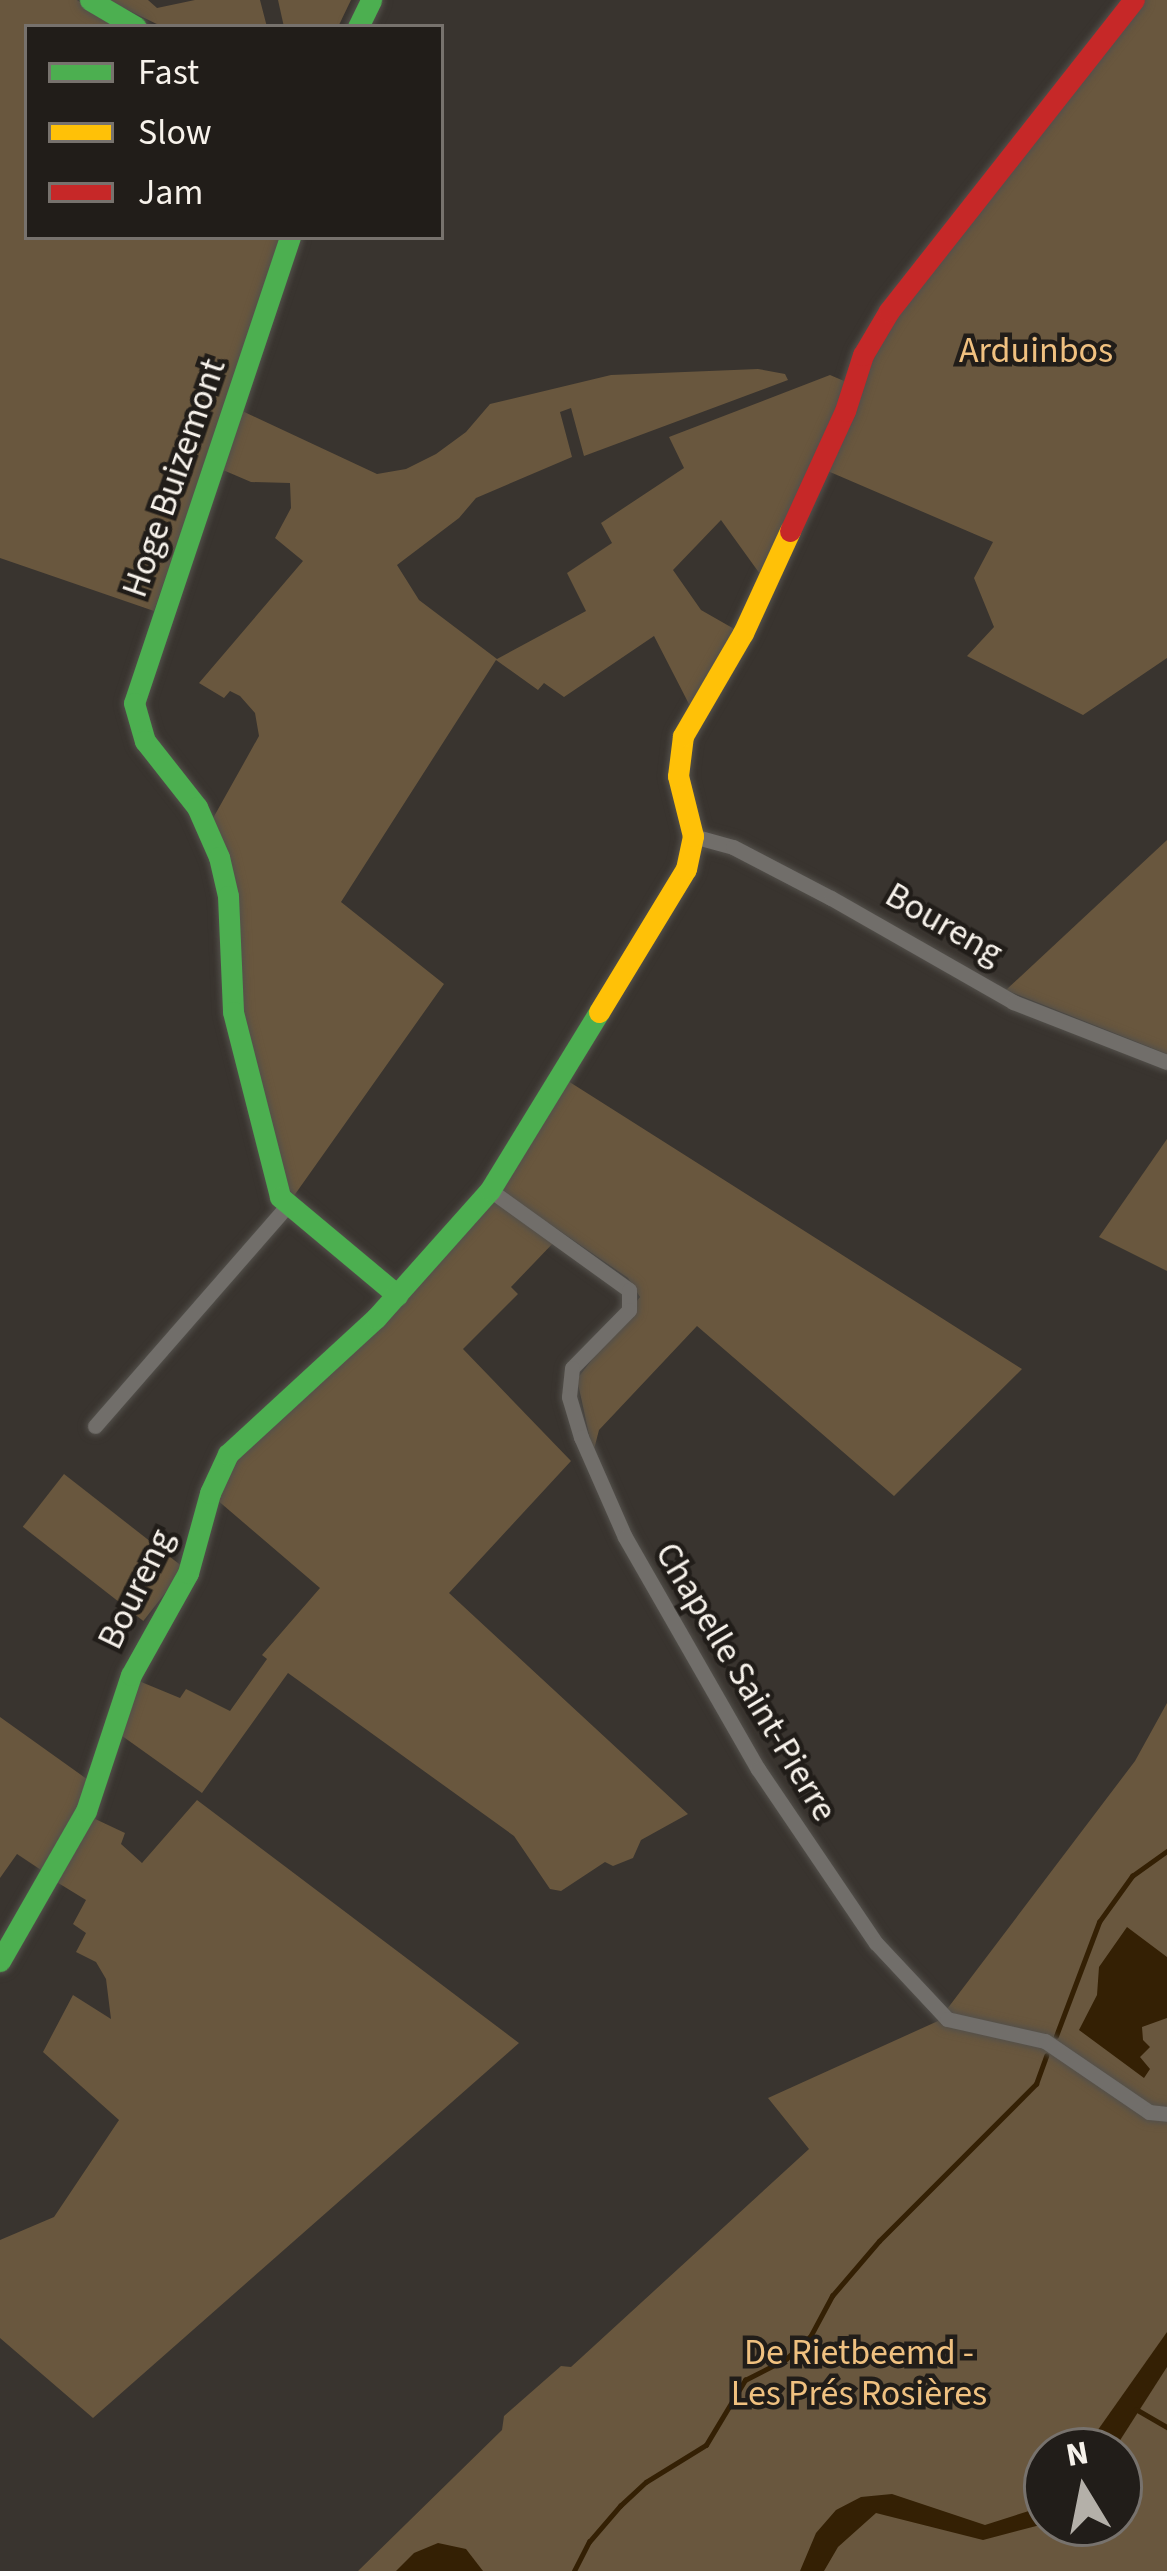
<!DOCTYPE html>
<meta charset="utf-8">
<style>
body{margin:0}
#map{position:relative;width:1167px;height:2571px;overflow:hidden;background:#39342f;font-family:"Source Sans 3",sans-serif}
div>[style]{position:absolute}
.green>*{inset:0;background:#69573e;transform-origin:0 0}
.water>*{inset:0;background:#342004}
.stream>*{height:4.5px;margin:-2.25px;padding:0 2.25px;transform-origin:2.25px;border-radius:2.25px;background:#342004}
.roads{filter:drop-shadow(0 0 3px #53504b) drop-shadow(0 0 3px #53504b)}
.street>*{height:15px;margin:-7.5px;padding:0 7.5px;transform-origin:7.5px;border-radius:7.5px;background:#716e6a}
.fast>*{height:21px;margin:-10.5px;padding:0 10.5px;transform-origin:10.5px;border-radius:10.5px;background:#4caf50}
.slow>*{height:21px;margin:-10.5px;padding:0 10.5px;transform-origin:10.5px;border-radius:10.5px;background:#ffc107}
.jam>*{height:21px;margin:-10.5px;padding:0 10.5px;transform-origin:10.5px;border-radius:10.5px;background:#c62828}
span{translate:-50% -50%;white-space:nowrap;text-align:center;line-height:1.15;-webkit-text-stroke:9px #211d19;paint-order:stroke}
.park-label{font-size:36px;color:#f0c180}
.street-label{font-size:36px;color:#f7f2eb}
.legend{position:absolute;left:24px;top:24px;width:420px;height:216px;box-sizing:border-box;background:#211d19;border:3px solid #77726d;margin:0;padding:15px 21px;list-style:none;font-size:36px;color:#f7f2eb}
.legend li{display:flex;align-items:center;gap:24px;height:60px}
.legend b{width:60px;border:3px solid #77726d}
.north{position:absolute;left:1023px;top:2427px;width:120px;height:120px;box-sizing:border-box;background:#211d19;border:3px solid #77726d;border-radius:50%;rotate:350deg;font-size:33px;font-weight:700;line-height:48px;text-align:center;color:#f7f2eb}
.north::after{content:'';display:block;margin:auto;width:42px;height:54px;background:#b4b0a9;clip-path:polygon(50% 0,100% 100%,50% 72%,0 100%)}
</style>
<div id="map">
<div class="green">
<i style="clip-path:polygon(0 0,77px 0,121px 27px,27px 27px,27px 237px,284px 237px,154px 611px,0 558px)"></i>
<i style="clip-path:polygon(107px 0,148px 0,157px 8px,195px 0,260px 0,267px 27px,163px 27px)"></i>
<i style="clip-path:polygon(278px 0,351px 0,338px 27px,284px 27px)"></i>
<i style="clip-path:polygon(1145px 0,1167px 0,1167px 658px,1083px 715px,967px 656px,994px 627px,974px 578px,993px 542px,823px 469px,867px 363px,896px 315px)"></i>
<i style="clip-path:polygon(758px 369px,785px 374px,788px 380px,584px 456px,571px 408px,560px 412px,572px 457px,476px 498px,459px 518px,397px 565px,419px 600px,497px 659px,586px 611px,567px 573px,612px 543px,601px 523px,684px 468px,669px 437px,830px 375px,844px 381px,843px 398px,760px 574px,721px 520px,673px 570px,701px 610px,736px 630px,691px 708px,654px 636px,564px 697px,544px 683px,538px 690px,496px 660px,341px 902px,444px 984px,291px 1200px,249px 1054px,212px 820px,259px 736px,255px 713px,240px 696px,230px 691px,224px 698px,199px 683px,303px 561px,275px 538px,291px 508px,290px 483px,251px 482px,223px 470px,238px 409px,377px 474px,406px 469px,436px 454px,466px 432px,490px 404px,611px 375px)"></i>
<i style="clip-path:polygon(1167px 840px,1167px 1054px,1006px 990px)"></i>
<i style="clip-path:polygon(568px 1081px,1022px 1369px,894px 1496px,697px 1326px,599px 1430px,593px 1453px,577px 1379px,640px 1297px,628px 1278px,547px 1222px,557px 1239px,511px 1287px,518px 1294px,463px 1349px,571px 1461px,449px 1593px,688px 1814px,641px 1840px,633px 1858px,613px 1866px,605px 1862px,561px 1891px,550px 1889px,514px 1836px,288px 1673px,202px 1793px,118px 1733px,134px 1679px,180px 1698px,186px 1689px,230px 1711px,267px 1659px,262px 1655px,320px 1588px,216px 1499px,234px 1457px,500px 1191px)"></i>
<i style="clip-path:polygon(1167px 1139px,1167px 1271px,1099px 1237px)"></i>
<i style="left:64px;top:1474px;width:153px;height:67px;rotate:38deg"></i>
<i style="clip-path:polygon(evenodd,1167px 1703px,1167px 2571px,358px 2571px,502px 2430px,504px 2416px,561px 2366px,571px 2367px,809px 2149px,768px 2098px,938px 2021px,1135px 1761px,1167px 1703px,1047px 2451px,1119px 2451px,1119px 2523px,1047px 2523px,1047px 2451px)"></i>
<i style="clip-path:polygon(0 1717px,91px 1782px,44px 1872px,17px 1854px,0 1878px)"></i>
<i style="clip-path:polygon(197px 1800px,519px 2043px,93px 2418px,0 2338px,0 2240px,54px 2217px,119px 2120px,43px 2052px,73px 1995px,111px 2019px,106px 1979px,96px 1962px,76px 1952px,86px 1933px,73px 1924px,86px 1900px,55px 1881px,91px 1817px,125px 1833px,121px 1844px,142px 1863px)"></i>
</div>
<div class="water">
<i style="clip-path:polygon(1127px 1927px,1167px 1957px,1167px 2018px,1142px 2027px,1143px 2040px,1150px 2047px,1140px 2057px,1150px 2069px,1144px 2078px,1079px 2030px,1097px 1995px,1099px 1967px)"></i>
<i style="clip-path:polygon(1167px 2332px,1167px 2367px,1117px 2445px,1112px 2451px,1083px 2451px)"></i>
<i style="clip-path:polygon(892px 2494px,985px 2525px,1032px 2510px,1047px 2496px,1048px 2523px,983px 2540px,876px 2513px,838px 2547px,824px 2571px,800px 2571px,816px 2533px,836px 2510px,861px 2497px)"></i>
<i style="clip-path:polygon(438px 2543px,466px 2549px,483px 2571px,396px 2571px,414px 2553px)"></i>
</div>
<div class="stream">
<i style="left:1056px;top:2036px;width:122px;rotate:-69.3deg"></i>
<i style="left:1099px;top:1922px;width:57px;rotate:-54.3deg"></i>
<i style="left:1132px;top:1876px;width:43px;rotate:-35.5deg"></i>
<i style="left:1136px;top:2409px;width:36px;rotate:30deg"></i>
<i style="left:574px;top:2571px;width:33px;rotate:-63deg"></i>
<i style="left:589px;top:2542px;width:48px;rotate:-49.3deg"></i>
<i style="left:620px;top:2506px;width:35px;rotate:-43deg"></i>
<i style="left:646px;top:2482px;width:70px;rotate:-31.7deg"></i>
<i style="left:706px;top:2445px;width:76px;rotate:-59deg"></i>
<i style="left:745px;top:2380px;width:46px;rotate:-27.1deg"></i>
<i style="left:786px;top:2359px;width:33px;rotate:-43deg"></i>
<i style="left:810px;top:2337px;width:47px;rotate:-61.8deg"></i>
<i style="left:832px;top:2296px;width:72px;rotate:-49.5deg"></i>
<i style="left:879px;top:2241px;width:222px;rotate:-45deg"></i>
<i style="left:1036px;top:2084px;width:30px;rotate:-70deg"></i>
</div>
<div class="roads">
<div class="street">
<i style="left:693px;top:836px;width:41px;rotate:15.4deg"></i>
<i style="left:733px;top:847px;width:110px;rotate:27.5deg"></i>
<i style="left:831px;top:898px;width:210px;rotate:29.7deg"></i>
<i style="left:1013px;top:1002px;width:165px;rotate:21.3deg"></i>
<i style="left:490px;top:1190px;width:171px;rotate:35.7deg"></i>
<i style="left:629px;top:1290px;width:20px;rotate:90deg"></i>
<i style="left:629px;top:1310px;width:81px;rotate:134.5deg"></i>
<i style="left:572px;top:1368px;width:29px;rotate:96deg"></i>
<i style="left:569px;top:1397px;width:42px;rotate:73.3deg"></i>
<i style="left:581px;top:1437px;width:109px;rotate:66.3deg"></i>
<i style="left:625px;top:1537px;width:267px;rotate:60.2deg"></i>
<i style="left:758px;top:1769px;width:210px;rotate:55.9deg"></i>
<i style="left:876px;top:1943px;width:104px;rotate:46.9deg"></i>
<i style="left:947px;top:2019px;width:100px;rotate:12.7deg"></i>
<i style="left:1045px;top:2041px;width:126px;rotate:34.3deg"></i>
<i style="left:1149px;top:2112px;width:18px;rotate:6deg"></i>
<i style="left:95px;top:1426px;width:291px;rotate:-48.9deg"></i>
</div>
<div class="fast">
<i style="left:90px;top:0;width:53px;rotate:30.4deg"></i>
<i style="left:358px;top:27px;width:30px;rotate:-64deg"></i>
<i style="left:290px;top:237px;width:491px;rotate:108.5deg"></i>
<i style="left:134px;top:703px;width:40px;rotate:74deg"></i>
<i style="left:145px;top:741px;width:84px;rotate:51.8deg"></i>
<i style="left:197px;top:807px;width:55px;rotate:66.3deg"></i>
<i style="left:219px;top:857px;width:40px;rotate:77deg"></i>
<i style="left:228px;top:896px;width:116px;rotate:87.5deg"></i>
<i style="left:233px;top:1012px;width:191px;rotate:75.7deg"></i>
<i style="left:280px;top:1197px;width:153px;rotate:39.9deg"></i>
<i style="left:0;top:1961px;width:173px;rotate:-60.2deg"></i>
<i style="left:86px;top:1811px;width:143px;rotate:-71.7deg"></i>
<i style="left:131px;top:1675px;width:117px;rotate:-60.8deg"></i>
<i style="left:188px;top:1573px;width:83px;rotate:-74.6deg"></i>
<i style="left:210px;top:1493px;width:43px;rotate:-65.2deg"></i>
<i style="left:228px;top:1454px;width:201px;rotate:-42.6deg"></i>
<i style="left:376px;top:1318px;width:171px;rotate:-48.3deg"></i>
<i style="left:490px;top:1190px;width:209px;rotate:-58.5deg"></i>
</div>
<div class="slow">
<i style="left:599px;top:1012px;width:167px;rotate:-58.7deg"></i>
<i style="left:686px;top:869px;width:34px;rotate:-78deg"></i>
<i style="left:693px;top:836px;width:62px;rotate:-104deg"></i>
<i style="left:678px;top:776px;width:40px;rotate:-82.9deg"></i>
<i style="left:683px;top:736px;width:119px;rotate:-59.8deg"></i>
<i style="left:743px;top:633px;width:112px;rotate:-65.3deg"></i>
</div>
<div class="jam">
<i style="left:790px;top:531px;width:132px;rotate:-65.4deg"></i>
<i style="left:845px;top:411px;width:59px;rotate:-72.2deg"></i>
<i style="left:863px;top:355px;width:51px;rotate:-59.4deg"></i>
<i style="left:889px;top:311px;width:396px;rotate:-51.8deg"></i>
</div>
</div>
<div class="park-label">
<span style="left:1036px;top:351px">Arduinbos</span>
<span style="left:859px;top:2373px">De Rietbeemd -<br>Les Prés Rosières</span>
</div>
<div class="street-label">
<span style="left:174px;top:478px;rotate:-71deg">Hoge Buizemont</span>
<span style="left:944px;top:924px;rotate:30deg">Boureng</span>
<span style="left:136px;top:1589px;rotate:-64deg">Boureng</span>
<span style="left:746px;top:1682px;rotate:59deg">Chapelle Saint-Pierre</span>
</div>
<ul class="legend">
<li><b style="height:15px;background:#4caf50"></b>Fast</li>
<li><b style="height:15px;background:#ffc107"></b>Slow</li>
<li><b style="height:15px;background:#c62828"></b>Jam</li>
</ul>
<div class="north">N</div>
</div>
